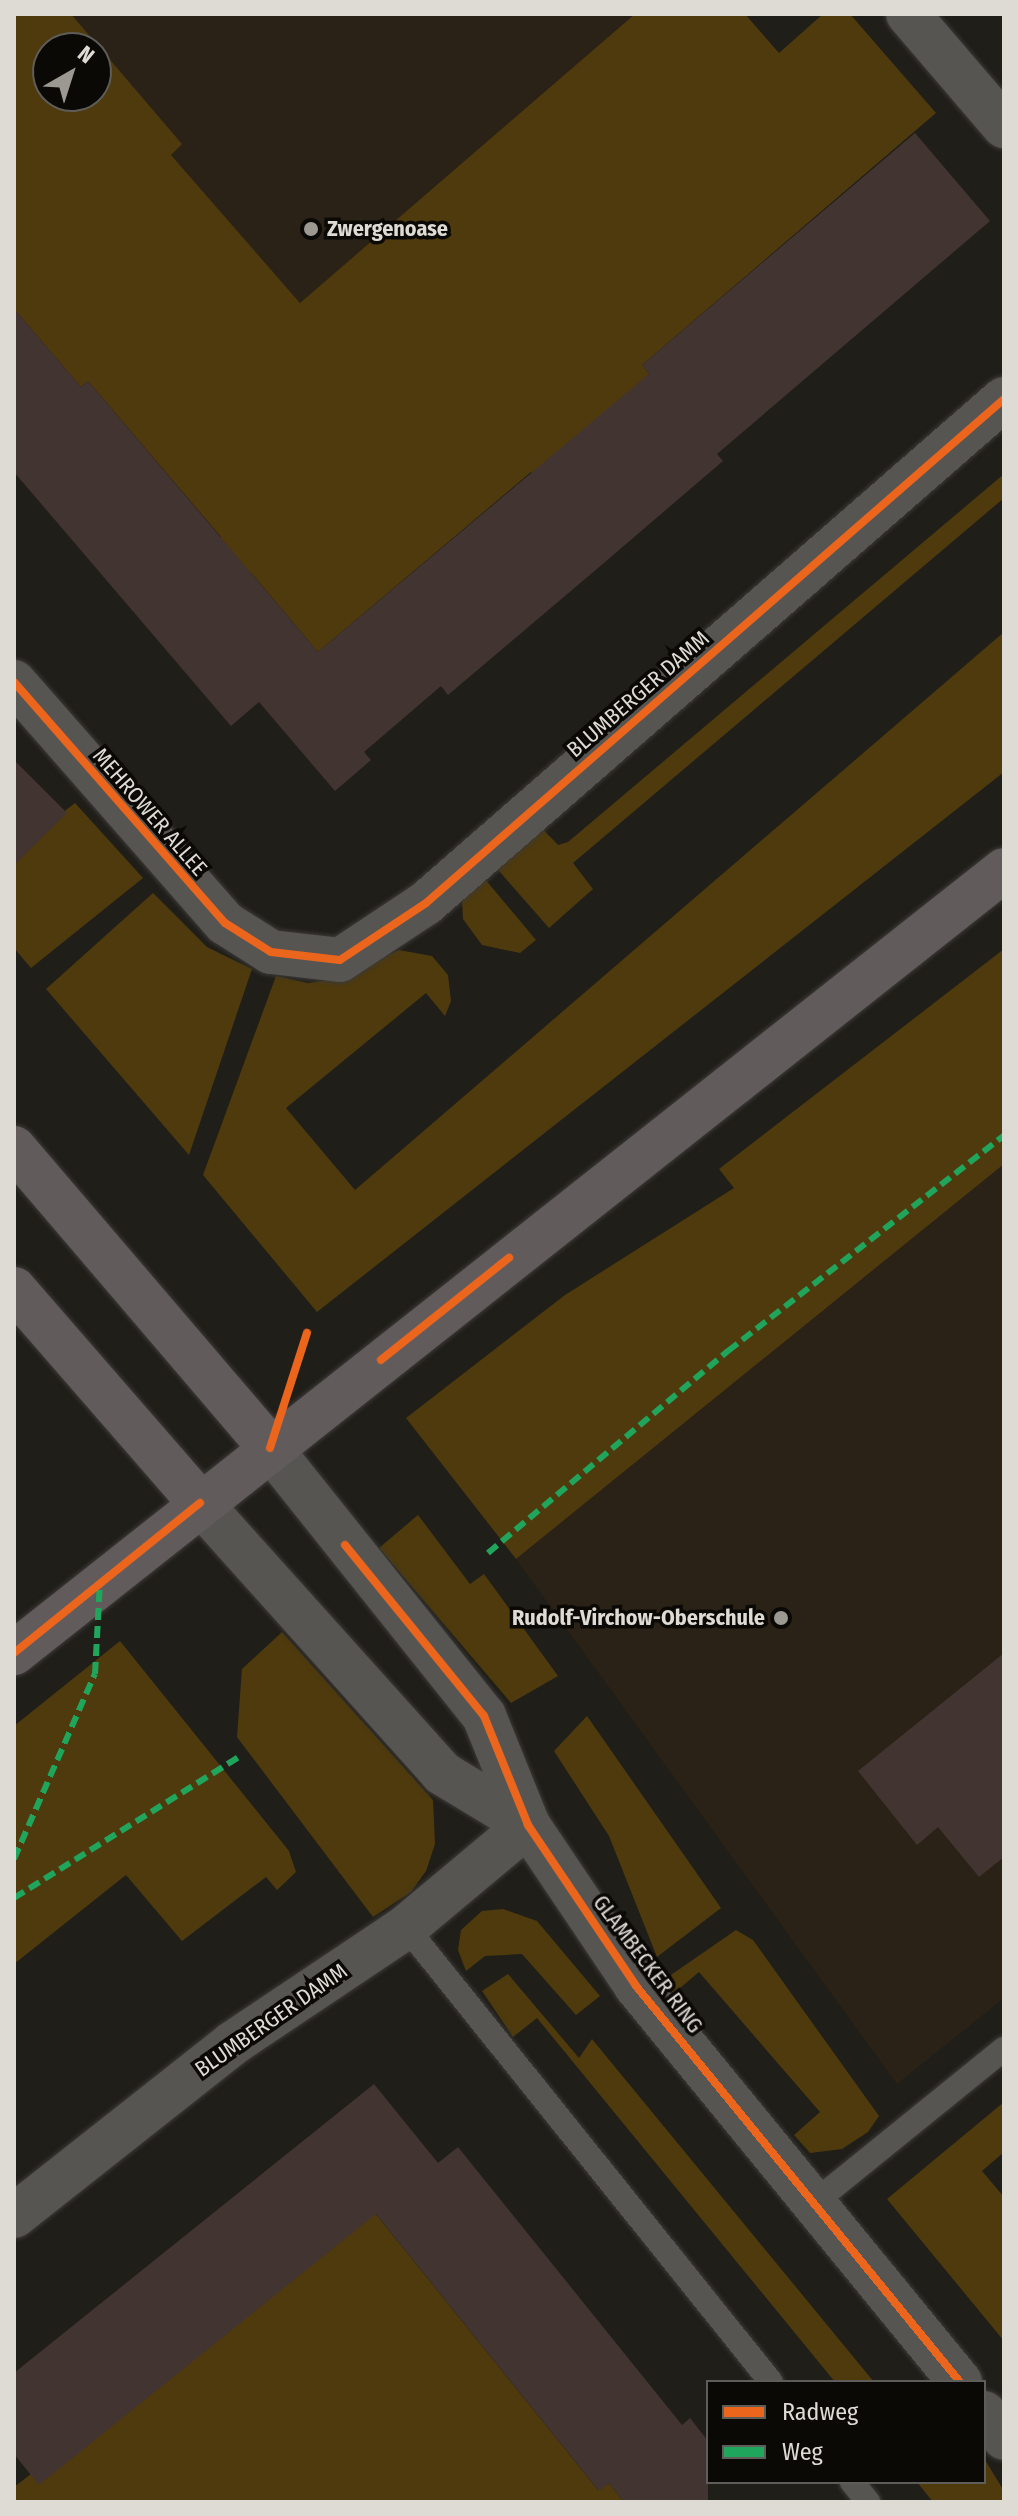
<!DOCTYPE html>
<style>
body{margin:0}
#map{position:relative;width:1018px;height:2516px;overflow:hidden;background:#201e19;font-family:"Fira Sans Condensed",sans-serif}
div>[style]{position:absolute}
.built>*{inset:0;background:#2a2216}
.green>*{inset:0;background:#4e3a0d}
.building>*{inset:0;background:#423431}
.roads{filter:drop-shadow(0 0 2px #3c3a37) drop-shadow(0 0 2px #3c3a37)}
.service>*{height:24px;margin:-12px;padding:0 12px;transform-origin:12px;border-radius:12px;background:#575552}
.minor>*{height:44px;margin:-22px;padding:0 22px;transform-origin:22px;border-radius:22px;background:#575552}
.secondary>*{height:44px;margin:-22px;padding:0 22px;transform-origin:22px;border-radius:22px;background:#615b5c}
.quiet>*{height:6px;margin-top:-3px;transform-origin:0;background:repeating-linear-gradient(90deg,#20a55d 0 12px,transparent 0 18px)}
.cycleway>*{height:8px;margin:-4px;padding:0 4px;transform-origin:4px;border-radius:4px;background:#eb651d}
.dots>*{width:22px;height:22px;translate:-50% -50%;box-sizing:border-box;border:4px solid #0b0906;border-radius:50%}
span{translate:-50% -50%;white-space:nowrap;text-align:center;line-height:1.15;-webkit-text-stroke:7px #0b0906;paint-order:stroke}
.poi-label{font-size:22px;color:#dedbd5;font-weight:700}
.left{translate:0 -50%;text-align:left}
.right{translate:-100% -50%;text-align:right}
.street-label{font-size:22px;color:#dedbd5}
.frame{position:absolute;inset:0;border:16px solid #dedbd5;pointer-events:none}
.legend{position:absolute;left:706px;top:2380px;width:280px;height:104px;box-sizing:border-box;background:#0b0906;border:2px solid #5f5d59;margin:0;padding:10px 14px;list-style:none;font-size:24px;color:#dedbd5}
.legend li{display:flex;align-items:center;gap:16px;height:40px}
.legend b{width:40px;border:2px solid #5f5d59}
.north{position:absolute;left:32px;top:32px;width:80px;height:80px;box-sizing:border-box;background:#0b0906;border:2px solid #5f5d59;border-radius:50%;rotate:39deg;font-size:22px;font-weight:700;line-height:32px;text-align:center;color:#dedbd5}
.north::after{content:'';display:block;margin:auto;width:28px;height:36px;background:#9c9993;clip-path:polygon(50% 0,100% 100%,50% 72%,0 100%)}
</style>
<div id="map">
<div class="built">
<i style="clip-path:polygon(71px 14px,635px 14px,300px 303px,171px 155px,182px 144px)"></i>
<i style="clip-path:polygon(1004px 1164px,1004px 1998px,897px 2084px,516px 1559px)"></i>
</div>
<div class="green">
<i style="clip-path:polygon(evenodd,14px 14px,71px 14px,182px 144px,171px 155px,300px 303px,635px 14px,745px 14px,779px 53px,823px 14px,850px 14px,936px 113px,642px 365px,649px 374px,539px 481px,531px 472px,318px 652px,252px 574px,214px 544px,221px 537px,88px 381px,81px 387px,14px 309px,14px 14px,48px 48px,96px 48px,96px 96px,48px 96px,48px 48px)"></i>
<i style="clip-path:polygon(1004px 474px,1004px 498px,573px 863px,593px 889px,549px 928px,492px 863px,537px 823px,558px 845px,568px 842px)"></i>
<i style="clip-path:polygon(1004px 632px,1004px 772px,317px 1312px,203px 1175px,276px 976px,308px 983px,335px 979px,399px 950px,432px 956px,448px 975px,451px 1001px,445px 1016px,426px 993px,286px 1108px,355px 1190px)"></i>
<i style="clip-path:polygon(75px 803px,143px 878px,31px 968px,14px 948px,14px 850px)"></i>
<i style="clip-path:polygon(480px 873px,536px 940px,520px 953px,482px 945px,463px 919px,462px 900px)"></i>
<i style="clip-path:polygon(153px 893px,207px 947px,252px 969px,189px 1155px,46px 989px)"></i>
<i style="clip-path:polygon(1004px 949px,1004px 1164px,516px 1559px,406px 1418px,565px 1295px,734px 1188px,719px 1169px)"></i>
<i style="clip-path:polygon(418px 1515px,470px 1584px,484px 1574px,558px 1676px,511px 1703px,379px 1548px)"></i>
<i style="clip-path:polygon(282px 1632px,433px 1800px,435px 1844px,426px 1871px,411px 1892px,373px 1917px,237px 1737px,242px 1669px)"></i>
<i style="clip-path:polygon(120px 1641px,289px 1851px,296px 1872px,277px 1890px,266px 1877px,182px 1941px,126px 1875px,14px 1964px,14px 1726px)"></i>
<i style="clip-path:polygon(587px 1716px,721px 1908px,657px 1957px,609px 1836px,554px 1751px)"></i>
<i style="clip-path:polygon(503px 1909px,537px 1921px,600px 1996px,576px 2015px,522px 1954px,485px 1956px,466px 1971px,458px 1950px,461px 1930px,482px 1911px)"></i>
<i style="clip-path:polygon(736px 1930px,753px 1940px,879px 2116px,868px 2132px,842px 2149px,810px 2153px,794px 2135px,820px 2112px,699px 1972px,673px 1994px,668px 1977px)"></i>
<i style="clip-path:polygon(508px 1974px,579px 2058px,592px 2039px,874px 2382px,835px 2382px,537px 2018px,513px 2037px,482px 1991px)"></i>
<i style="clip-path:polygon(1004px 2102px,1004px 2152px,982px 2171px,1004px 2197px,1004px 2341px,887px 2199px)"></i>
<i style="clip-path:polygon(375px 2213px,598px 2490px,609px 2483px,624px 2502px,14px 2502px,14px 2487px,31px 2474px)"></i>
<i style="clip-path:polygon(985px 2460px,1004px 2491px,1004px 2502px,933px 2502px,917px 2482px,984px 2482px)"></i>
</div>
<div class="building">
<i style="clip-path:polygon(915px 133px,990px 221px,717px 454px,723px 461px,598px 568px,448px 695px,441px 686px,364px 752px,371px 760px,335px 791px,259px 702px,231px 726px,14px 472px,14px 309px,81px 387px,88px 381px,318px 652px,649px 374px,642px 365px)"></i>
<i style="clip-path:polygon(14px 760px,67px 813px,14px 865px)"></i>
<i style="clip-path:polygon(1004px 1653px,1004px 1857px,979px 1877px,938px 1827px,917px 1845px,858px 1771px)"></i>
<i style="clip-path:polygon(374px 2084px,438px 2163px,458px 2147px,682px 2425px,690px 2418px,708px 2441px,708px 2502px,624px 2502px,609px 2483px,599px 2491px,376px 2214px,39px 2485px,14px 2454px,14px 2373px)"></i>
</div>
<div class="roads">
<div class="service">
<i style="left:406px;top:1927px;width:583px;rotate:51.26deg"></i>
<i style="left:816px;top:2201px;width:242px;rotate:-39deg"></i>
<i style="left:852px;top:2482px;width:26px;rotate:51deg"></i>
</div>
<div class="minor">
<i style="left:908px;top:14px;width:148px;rotate:49.4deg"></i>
<i style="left:14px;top:682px;width:320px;rotate:48.8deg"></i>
<i style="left:225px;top:923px;width:54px;rotate:32.2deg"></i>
<i style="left:271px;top:952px;width:69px;rotate:6.6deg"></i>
<i style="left:340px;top:960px;width:103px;rotate:-33.5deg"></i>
<i style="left:426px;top:903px;width:767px;rotate:-41.09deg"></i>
<i style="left:270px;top:1448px;width:343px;rotate:51.4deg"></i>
<i style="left:484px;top:1716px;width:118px;rotate:68deg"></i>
<i style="left:528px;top:1825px;width:194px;rotate:56.1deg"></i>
<i style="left:636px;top:1986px;width:512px;rotate:50.71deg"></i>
<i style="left:200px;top:1503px;width:363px;rotate:48.1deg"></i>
<i style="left:442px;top:1773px;width:100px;rotate:31.2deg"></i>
<i style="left:14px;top:2216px;width:279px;rotate:-38.3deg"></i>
<i style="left:233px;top:2043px;width:208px;rotate:-33.8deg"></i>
<i style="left:406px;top:1927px;width:159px;rotate:-39.9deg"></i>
<i style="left:984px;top:2413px;width:32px;rotate:51deg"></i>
</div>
<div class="secondary">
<i style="left:14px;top:1148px;width:394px;rotate:49.5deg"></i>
<i style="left:14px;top:1289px;width:284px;rotate:49deg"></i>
<i style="left:14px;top:1653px;width:1262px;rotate:-38.34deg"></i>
</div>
</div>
<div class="quiet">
<i style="left:488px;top:1553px;width:314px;rotate:-40.1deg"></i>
<i style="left:728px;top:1351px;width:350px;rotate:-38deg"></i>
<i style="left:14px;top:1859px;width:202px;rotate:-66.4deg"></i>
<i style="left:95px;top:1674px;width:91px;rotate:-86.9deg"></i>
<i style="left:14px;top:1898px;width:267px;rotate:-32.1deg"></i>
</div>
<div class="cycleway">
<i style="left:14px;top:682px;width:320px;rotate:48.8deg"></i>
<i style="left:225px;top:923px;width:54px;rotate:32.2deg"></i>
<i style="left:271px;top:952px;width:69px;rotate:6.6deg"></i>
<i style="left:340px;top:960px;width:103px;rotate:-33.5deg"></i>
<i style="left:426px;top:903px;width:767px;rotate:-41.09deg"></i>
<i style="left:381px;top:1360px;width:164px;rotate:-38.6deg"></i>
<i style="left:270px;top:1448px;width:121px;rotate:-72.2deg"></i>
<i style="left:345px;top:1545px;width:220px;rotate:50.9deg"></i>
<i style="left:484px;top:1716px;width:118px;rotate:68deg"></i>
<i style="left:528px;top:1825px;width:194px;rotate:56.1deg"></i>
<i style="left:636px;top:1986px;width:512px;rotate:50.71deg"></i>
<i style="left:14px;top:1653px;width:239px;rotate:-38.9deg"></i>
</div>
<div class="dots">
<i style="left:311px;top:229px;background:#9c9993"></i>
<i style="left:781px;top:1618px;background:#9c9993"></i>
</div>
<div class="poi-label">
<span class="left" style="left:327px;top:229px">Zwergenoase</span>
<span class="right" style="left:765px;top:1618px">Rudolf-Virchow-Oberschule</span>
</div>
<div class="street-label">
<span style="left:638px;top:694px;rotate:-41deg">BLUMBERGER DAMM</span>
<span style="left:150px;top:812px;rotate:49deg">MEHROWER ALLEE</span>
<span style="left:648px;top:1964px;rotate:53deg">GLAMBECKER RING</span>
<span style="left:271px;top:2020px;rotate:-35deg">BLUMBERGER DAMM</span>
</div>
<div class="frame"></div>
<ul class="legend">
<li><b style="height:10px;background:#eb651d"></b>Radweg</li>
<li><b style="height:10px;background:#20a55d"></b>Weg</li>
</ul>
<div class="north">N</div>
</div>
